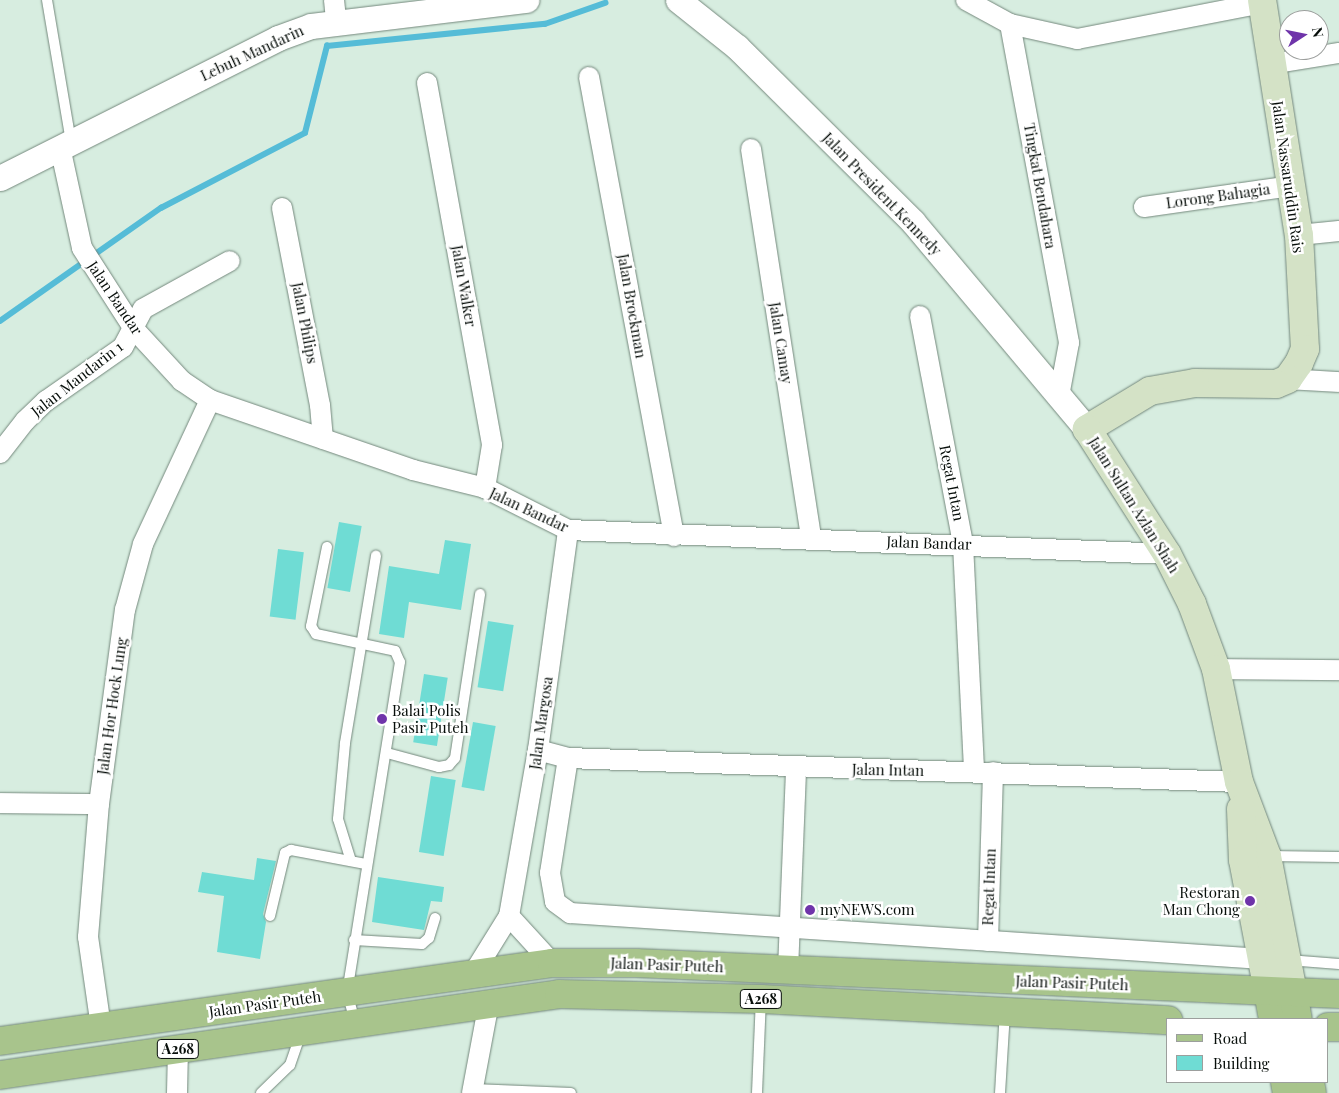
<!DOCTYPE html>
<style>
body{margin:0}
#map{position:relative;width:1339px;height:1093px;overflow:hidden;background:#d7ede0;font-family:"Playfair Display",serif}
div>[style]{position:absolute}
.stream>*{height:5.5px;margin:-2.75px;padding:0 2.75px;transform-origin:2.75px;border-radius:2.75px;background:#55bcd7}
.building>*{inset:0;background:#6fdcd4;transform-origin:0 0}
.roads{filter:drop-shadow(0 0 1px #74887c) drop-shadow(0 0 1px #74887c)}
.service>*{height:10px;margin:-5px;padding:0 5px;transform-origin:5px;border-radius:5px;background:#fff}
.minor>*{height:20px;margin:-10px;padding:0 10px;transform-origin:10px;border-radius:10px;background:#fff}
.tertiary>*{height:25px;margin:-12.5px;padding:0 12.5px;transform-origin:12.5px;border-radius:12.5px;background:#fff}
.secondary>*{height:28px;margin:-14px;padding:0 14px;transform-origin:14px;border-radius:14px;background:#d4e2c6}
.primary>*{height:28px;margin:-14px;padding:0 14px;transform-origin:14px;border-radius:14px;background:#a8c48c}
.dots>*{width:14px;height:14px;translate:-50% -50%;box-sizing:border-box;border:2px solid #fff;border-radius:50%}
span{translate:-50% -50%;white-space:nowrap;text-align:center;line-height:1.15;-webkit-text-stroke:5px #fff;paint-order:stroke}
.shield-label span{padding:1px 4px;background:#fff;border:1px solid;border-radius:4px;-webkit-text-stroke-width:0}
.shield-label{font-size:14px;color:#070e0a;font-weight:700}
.street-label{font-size:15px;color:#070e0a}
.poi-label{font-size:15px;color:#070e0a}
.left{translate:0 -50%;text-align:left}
.right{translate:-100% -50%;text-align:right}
.legend{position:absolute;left:1166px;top:1018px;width:162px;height:65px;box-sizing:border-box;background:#fff;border:1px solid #9c9f9d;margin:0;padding:6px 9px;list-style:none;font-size:15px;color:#070e0a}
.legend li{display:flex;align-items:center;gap:10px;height:25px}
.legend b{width:25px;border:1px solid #9c9f9d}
.north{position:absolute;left:1279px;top:10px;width:50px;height:50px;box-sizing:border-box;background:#fff;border:1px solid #9c9f9d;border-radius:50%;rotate:79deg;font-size:14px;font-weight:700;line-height:20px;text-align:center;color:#070e0a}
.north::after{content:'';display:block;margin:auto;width:18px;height:22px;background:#6f34aa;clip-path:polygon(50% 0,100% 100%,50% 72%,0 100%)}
</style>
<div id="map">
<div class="stream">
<i style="left:0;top:321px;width:197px;rotate:-35.1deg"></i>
<i style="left:161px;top:208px;width:162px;rotate:-27.5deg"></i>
<i style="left:305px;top:133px;width:90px;rotate:-75.8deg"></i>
<i style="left:327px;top:46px;width:219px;rotate:-5.8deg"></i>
<i style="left:545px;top:24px;width:64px;rotate:-19.3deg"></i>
</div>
<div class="building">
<i style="left:339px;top:522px;width:23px;height:67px;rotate:10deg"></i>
<i style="clip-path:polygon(445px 540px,471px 544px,461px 610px,409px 602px,404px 638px,379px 634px,389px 566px,439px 574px)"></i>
<i style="left:278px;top:549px;width:26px;height:68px;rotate:7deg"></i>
<i style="left:488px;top:621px;width:26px;height:67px;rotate:9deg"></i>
<i style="left:424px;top:674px;width:24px;height:69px;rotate:9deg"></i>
<i style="left:473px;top:722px;width:23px;height:66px;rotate:10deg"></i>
<i style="left:431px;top:776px;width:25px;height:77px;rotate:9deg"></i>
<i style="clip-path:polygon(257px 858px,276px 861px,263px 914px,266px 922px,260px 959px,217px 952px,224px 896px,198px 892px,202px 872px,254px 880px)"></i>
<i style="clip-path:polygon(378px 877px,444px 887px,442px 902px,431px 901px,424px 930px,372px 922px)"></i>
</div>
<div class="roads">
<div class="service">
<i style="left:47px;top:0;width:144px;rotate:80.4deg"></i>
<i style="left:327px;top:547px;width:81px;rotate:101.4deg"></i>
<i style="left:311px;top:626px;width:9px;rotate:58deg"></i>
<i style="left:316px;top:634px;width:81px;rotate:12.1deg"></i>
<i style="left:395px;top:651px;width:12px;rotate:66deg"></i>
<i style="left:400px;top:662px;width:334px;rotate:99.1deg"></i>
<i style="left:347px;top:992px;width:30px;rotate:75deg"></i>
<i style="left:387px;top:753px;width:54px;rotate:15.1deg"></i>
<i style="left:439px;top:767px;width:10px;rotate:-11deg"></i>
<i style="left:449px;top:765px;width:9px;rotate:-49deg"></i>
<i style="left:455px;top:758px;width:166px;rotate:-81.3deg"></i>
<i style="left:1268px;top:856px;width:71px;rotate:0.8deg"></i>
<i style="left:351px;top:861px;width:44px;rotate:-107.2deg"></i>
<i style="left:338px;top:819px;width:76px;rotate:-84.7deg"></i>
<i style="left:345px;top:743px;width:190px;rotate:-80.6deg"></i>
<i style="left:270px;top:916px;width:65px;rotate:-76.6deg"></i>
<i style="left:285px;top:853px;width:7px;rotate:-27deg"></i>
<i style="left:291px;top:850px;width:76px;rotate:10.6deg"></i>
<i style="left:354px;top:940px;width:68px;rotate:3.4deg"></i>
<i style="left:422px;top:944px;width:9px;rotate:-41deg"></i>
<i style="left:429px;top:938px;width:21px;rotate:-73deg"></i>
<i style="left:1288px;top:960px;width:51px;rotate:4.5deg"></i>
<i style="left:473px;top:1089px;width:98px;rotate:2.3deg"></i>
<i style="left:261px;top:1093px;width:40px;rotate:-44deg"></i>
<i style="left:290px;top:1065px;width:34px;rotate:-71deg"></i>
<i style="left:757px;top:1093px;width:94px;rotate:-87.6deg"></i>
<i style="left:1000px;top:1093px;width:81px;rotate:-86.5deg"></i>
</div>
<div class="minor">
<i style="left:334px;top:0;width:20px;rotate:84deg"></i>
<i style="left:966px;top:0;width:50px;rotate:28.6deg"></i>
<i style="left:1010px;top:24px;width:324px;rotate:79.5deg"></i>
<i style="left:1069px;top:343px;width:54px;rotate:100.7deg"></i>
<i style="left:1010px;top:24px;width:69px;rotate:12.6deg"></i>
<i style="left:1077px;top:39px;width:188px;rotate:-11deg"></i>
<i style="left:1271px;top:64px;width:69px;rotate:-9.2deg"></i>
<i style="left:589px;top:77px;width:467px;rotate:79.5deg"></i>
<i style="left:427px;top:83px;width:368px;rotate:79.8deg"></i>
<i style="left:492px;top:445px;width:44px;rotate:99.2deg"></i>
<i style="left:60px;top:147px;width:103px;rotate:77.7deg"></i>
<i style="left:82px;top:248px;width:96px;rotate:57.3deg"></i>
<i style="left:134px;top:329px;width:71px;rotate:47.3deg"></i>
<i style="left:182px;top:381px;width:34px;rotate:34deg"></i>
<i style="left:210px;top:400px;width:215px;rotate:19deg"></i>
<i style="left:413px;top:470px;width:74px;rotate:14deg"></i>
<i style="left:485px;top:488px;width:93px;rotate:26.8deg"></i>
<i style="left:568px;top:530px;width:599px;rotate:2.29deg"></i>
<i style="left:751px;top:149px;width:394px;rotate:81.2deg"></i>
<i style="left:1144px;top:207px;width:148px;rotate:-8.1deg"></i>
<i style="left:282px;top:208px;width:201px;rotate:79.1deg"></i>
<i style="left:320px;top:405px;width:34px;rotate:85deg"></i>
<i style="left:1299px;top:235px;width:40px;rotate:-5.7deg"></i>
<i style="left:920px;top:316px;width:232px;rotate:79.3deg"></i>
<i style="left:963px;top:544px;width:228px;rotate:87.2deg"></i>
<i style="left:1288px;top:379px;width:51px;rotate:3.4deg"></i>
<i style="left:0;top:453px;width:41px;rotate:-52deg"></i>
<i style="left:25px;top:421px;width:29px;rotate:-44deg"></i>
<i style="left:46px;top:401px;width:94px;rotate:-35deg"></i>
<i style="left:123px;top:347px;width:43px;rotate:-62.2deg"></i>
<i style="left:143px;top:309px;width:99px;rotate:-28.9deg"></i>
<i style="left:1216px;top:669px;width:123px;rotate:0.5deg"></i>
<i style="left:538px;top:750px;width:31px;rotate:15deg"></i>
<i style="left:568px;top:758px;width:671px;rotate:2.05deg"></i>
<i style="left:568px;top:758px;width:116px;rotate:98.9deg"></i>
<i style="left:550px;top:873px;width:29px;rotate:80deg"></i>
<i style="left:555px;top:902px;width:19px;rotate:36deg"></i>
<i style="left:570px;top:913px;width:694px;rotate:3.8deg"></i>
<i style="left:0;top:803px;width:99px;rotate:0.6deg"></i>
<i style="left:509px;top:916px;width:64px;rotate:47.5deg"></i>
<i style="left:988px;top:941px;width:169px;rotate:-88.3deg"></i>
<i style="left:788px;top:970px;width:203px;rotate:-87.7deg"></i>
<i style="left:473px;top:974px;width:68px;rotate:-58.2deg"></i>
<i style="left:509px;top:916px;width:169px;rotate:-80.1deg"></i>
<i style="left:538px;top:750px;width:222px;rotate:-82.2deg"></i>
<i style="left:101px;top:1027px;width:91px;rotate:-98.2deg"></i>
<i style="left:88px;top:937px;width:133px;rotate:-85.3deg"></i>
<i style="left:99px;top:804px;width:196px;rotate:-82.4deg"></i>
<i style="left:125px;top:610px;width:68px;rotate:-74.7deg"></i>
<i style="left:143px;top:544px;width:159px;rotate:-65deg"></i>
<i style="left:177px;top:1093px;width:44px;rotate:-88.7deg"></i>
<i style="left:472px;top:1093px;width:93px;rotate:-79.4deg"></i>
</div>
<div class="tertiary">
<i style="left:678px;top:0;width:75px;rotate:38.5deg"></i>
<i style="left:737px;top:47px;width:248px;rotate:44.8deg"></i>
<i style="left:913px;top:222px;width:270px;rotate:50deg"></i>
<i style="left:0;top:178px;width:311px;rotate:-26.7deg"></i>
<i style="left:278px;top:38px;width:35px;rotate:-20deg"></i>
<i style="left:311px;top:26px;width:217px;rotate:-6.9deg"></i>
</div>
<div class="secondary">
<i style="left:1262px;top:0;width:238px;rotate:81.1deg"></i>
<i style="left:1299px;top:235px;width:114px;rotate:87deg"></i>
<i style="left:1305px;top:349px;width:15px;rotate:113deg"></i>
<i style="left:1299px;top:363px;width:19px;rotate:125deg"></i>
<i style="left:1288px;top:379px;width:13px;rotate:157deg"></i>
<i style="left:1276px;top:384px;width:81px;rotate:-179.3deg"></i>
<i style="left:1195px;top:383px;width:46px;rotate:169.9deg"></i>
<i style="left:1150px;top:391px;width:74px;rotate:148.9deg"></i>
<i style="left:1087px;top:429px;width:148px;rotate:57.4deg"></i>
<i style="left:1167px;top:554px;width:56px;rotate:63.4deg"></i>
<i style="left:1192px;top:604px;width:69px;rotate:69.7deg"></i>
<i style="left:1216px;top:669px;width:115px;rotate:78.5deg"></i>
<i style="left:1239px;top:782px;width:79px;rotate:69.3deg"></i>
<i style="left:1267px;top:856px;width:138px;rotate:79.2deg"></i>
<i style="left:1241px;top:809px;width:51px;rotate:87.8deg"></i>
<i style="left:1243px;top:860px;width:133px;rotate:79.2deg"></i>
</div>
<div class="primary">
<i style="left:1268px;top:991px;width:28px;rotate:80deg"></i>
<i style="left:1293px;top:992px;width:27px;rotate:80deg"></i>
<i style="left:1328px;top:1027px;width:11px"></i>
<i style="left:0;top:1041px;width:557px;rotate:-8.04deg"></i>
<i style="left:552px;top:963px;width:84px"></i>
<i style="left:636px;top:963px;width:704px;rotate:2.52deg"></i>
<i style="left:0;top:1075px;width:565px;rotate:-8.24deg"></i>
<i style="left:559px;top:994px;width:202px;rotate:1.4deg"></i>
<i style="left:761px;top:999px;width:408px;rotate:3deg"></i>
<i style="left:1285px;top:1082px;width:11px;rotate:80deg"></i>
<i style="left:1310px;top:1082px;width:11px;rotate:80deg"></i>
</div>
</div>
<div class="dots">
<i style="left:382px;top:719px;background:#6f34aa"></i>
<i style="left:1250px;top:901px;background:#6f34aa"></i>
<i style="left:810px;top:910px;background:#6f34aa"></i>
</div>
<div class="shield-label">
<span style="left:761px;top:999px">A268</span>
<span style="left:178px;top:1049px">A268</span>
</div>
<div class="street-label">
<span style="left:252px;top:53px;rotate:-25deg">Lebuh Mandarin</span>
<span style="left:1288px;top:177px;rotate:82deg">Jalan Nassaruddin Rais</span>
<span style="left:1040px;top:186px;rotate:80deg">Tingkat Bendahara</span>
<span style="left:882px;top:194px;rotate:46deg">Jalan President Kennedy</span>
<span style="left:1218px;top:196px;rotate:-8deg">Lorong Bahagia</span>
<span style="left:464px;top:286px;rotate:80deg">Jalan Walker</span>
<span style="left:115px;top:298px;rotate:56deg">Jalan Bandar</span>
<span style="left:632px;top:306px;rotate:80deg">Jalan Brockman</span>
<span style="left:305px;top:323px;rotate:79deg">Jalan Philips</span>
<span style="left:781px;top:343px;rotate:81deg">Jalan Camay</span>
<span style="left:77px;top:379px;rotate:-38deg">Jalan Mandarin 1</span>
<span style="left:952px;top:483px;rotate:79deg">Regat Intan</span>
<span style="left:1134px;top:505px;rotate:58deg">Jalan Sultan Azlan Shah</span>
<span style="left:529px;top:510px;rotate:25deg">Jalan Bandar</span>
<span style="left:929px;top:543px;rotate:2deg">Jalan Bandar</span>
<span style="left:112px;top:706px;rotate:-82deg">Jalan Hor Hock Lung</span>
<span style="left:541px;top:723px;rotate:-82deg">Jalan Margosa</span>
<span style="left:888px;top:770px;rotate:1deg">Jalan Intan</span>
<span style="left:989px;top:887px;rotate:-88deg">Regat Intan</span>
<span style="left:667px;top:965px;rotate:2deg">Jalan Pasir Puteh</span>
<span style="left:1072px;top:983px;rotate:2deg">Jalan Pasir Puteh</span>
<span style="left:265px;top:1004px;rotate:-8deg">Jalan Pasir Puteh</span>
</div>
<div class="poi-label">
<span class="left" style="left:392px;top:719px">Balai Polis<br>Pasir Puteh</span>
<span class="right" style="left:1240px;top:901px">Restoran<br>Man Chong</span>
<span class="left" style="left:820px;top:910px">myNEWS.com</span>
</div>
<ul class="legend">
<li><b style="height:6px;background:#a8c48c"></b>Road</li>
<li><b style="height:14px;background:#6fdcd4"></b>Building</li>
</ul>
<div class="north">N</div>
</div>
